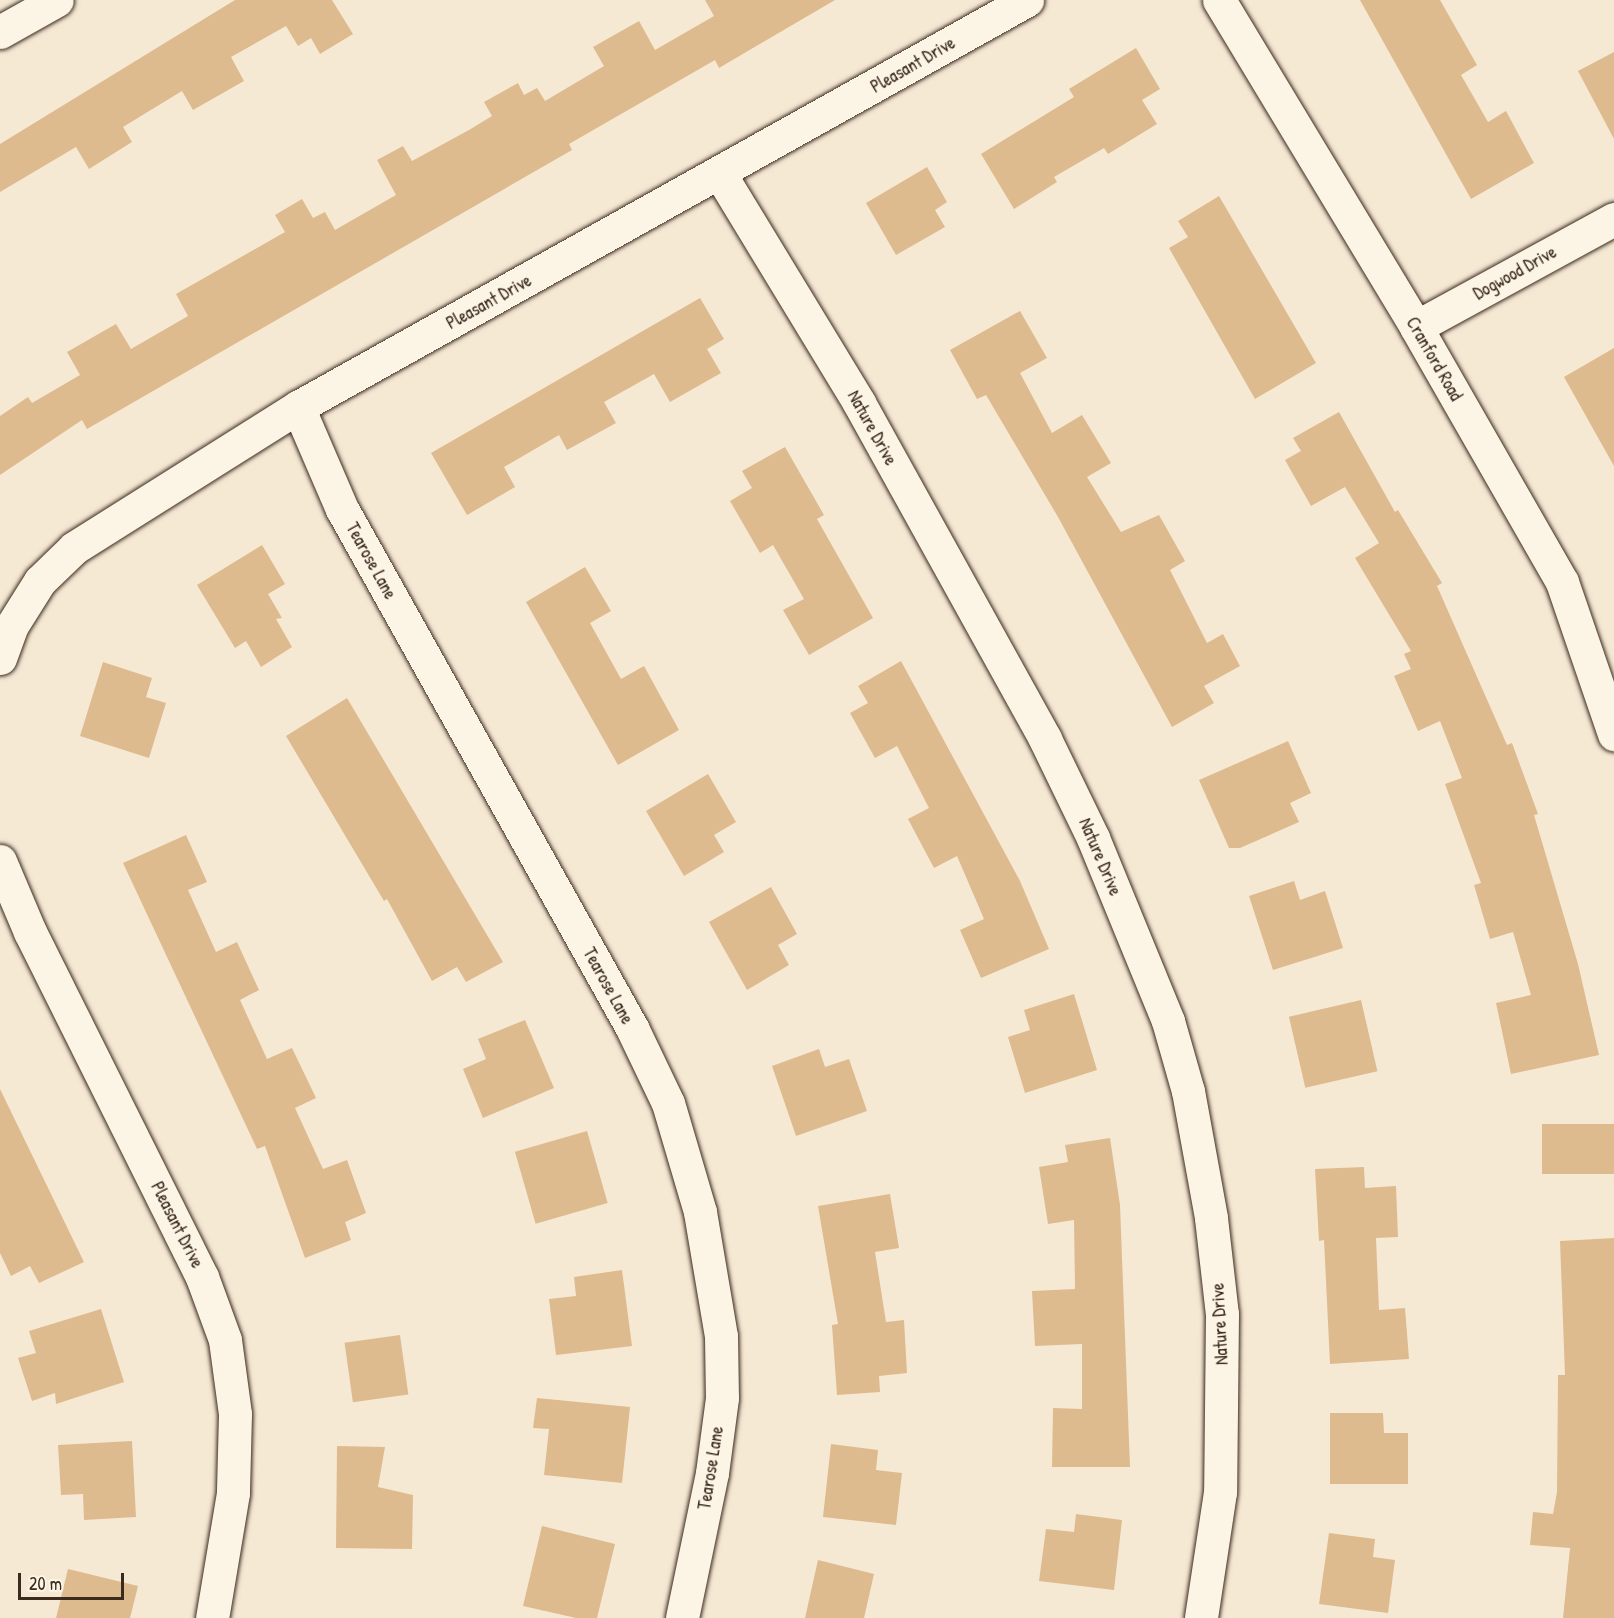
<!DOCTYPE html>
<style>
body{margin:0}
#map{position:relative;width:1614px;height:1618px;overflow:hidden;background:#f6e9d4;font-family:"Patrick Hand",sans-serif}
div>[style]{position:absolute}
.building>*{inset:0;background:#deba8f;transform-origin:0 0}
.roads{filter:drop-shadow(0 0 2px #3b2a1e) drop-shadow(0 0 2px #3b2a1e)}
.minor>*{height:33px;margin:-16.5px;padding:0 16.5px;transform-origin:16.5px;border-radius:16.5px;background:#fcf5e5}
.major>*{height:33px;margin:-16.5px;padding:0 16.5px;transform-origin:16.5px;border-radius:16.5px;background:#fcf5e5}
span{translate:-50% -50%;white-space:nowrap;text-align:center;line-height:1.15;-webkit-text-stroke:4.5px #fcf5e5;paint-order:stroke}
.street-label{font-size:18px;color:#3b2a1e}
.scale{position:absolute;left:18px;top:1573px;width:106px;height:27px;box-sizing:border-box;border:3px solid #3b2a1e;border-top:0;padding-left:8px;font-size:18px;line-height:21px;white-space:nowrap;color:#3b2a1e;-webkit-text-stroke:4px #fcf5e5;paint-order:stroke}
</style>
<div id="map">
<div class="building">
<i style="clip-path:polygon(235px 0,332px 0,353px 34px,320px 54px,311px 38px,298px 46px,286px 26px,231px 57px,244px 81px,193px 110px,182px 91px,123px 127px,132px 142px,89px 169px,76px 147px,0 192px,0 144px)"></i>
<i style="clip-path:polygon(705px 0,835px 0,719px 68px,715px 60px,569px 144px,572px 150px,87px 429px,82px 420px,0 475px,0 416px,28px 397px,32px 403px,80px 375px,67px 352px,116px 324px,131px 349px,188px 316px,176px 294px,285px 232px,275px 215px,302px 199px,313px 218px,325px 212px,335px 230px,396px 195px,377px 160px,403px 146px,412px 161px,469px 130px,492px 116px,484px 102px,518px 83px,524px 95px,537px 88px,545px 101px,604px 66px,593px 47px,639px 21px,655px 50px,714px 16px)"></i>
<i style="clip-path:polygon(1360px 0,1440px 0,1477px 65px,1461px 75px,1488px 122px,1506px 111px,1534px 163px,1471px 199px)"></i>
<i style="clip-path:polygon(1136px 48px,1160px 89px,1142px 100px,1157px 124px,1108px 154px,1104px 148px,1054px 177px,1057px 182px,1014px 209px,981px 154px,1074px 97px,1069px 89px)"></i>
<i style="clip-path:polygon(1614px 52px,1614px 139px,1578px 71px)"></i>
<i style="clip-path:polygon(927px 167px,947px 202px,935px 210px,945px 227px,896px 255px,866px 203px)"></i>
<i style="clip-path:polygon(1219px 196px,1316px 363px,1255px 399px,1169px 248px,1188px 237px,1178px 221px)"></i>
<i style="clip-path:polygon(700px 298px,724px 339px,707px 349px,721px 373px,670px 402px,654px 374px,604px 402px,616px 423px,567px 450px,559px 435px,504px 467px,515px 487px,467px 515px,431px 453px)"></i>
<i style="clip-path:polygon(1020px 311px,1047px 358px,1020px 373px,1052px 433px,1082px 415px,1111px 463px,1087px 477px,1121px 532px,1159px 515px,1185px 561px,1170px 570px,1207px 643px,1223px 634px,1240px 666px,1204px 686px,1214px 703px,1172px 727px,1058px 517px,986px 395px,977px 399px,950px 350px)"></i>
<i style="clip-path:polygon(1614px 348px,1614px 466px,1564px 377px)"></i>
<i style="clip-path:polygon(1339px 412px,1395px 512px,1398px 510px,1442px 583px,1437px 586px,1507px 745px,1512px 743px,1538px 814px,1534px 815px,1578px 964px,1599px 1055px,1511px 1074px,1496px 1003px,1531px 995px,1513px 932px,1490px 939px,1474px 885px,1481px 883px,1445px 784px,1462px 778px,1440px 721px,1418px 731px,1394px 676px,1411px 669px,1404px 654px,1411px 651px,1355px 558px,1379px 543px,1345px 487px,1311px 506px,1285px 460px,1301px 451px,1293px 438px)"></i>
<i style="clip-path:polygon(785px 447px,824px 515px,817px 519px,873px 618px,809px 655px,783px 610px,804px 599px,773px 545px,760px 553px,730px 501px,752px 488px,742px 471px)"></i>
<i style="clip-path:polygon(262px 545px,285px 584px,268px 594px,282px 618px,276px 619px,292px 647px,261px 667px,246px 641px,235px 648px,197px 585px)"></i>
<i style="clip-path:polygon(585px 567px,611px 611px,590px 623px,621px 679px,644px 666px,679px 730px,618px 765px,526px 602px)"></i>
<i style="clip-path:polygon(901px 661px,1020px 881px,1049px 949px,981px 978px,960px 930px,984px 919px,957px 856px,934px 868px,908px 819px,929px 808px,897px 746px,875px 758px,850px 713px,868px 703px,858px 686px)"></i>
<i style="clip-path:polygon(103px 662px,152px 678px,146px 697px,166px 703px,149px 758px,80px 736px)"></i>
<i style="clip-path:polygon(347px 698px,503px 962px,466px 982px,457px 967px,432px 981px,387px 899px,384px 901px,286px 736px)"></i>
<i style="clip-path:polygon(1288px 741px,1311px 793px,1290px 803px,1299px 822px,1240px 848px,1229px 848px,1199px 780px)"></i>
<i style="clip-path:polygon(708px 774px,736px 822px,714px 835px,724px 852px,684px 876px,646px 811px)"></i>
<i style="clip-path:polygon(186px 835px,207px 882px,188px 890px,216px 952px,237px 942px,259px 990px,240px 1000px,267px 1059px,292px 1048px,316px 1098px,295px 1108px,323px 1169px,347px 1160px,366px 1213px,345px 1222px,351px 1240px,305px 1258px,265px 1146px,257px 1149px,123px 863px)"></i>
<i style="clip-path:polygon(1294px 881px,1300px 900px,1325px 891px,1343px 948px,1273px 970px,1249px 896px)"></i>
<i style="clip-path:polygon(771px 887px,797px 934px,778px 945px,789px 965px,747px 990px,709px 922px)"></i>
<i style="clip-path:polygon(1074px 994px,1097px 1070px,1025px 1093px,1008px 1037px,1030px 1030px,1024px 1010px)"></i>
<i style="left:1361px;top:1000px;width:73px;height:74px;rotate:77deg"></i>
<i style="clip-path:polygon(525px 1020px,554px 1088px,483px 1118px,463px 1069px,486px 1059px,478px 1039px)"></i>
<i style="clip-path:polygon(819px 1049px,825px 1067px,849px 1059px,867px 1111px,796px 1136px,772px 1066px)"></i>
<i style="clip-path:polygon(0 1089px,84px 1262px,39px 1283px,30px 1266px,11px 1276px,0 1253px)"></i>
<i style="left:1614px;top:1124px;width:50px;height:72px;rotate:90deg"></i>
<i style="left:587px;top:1131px;width:75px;height:75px;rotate:74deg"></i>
<i style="clip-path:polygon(1110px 1138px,1120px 1205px,1130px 1467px,1052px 1467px,1053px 1408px,1082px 1409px,1082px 1344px,1035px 1346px,1032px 1291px,1075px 1289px,1074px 1220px,1048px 1224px,1039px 1167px,1068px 1162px,1065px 1145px)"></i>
<i style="clip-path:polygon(1364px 1167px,1365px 1188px,1396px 1186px,1398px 1237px,1376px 1238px,1379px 1310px,1405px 1308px,1409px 1359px,1330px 1364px,1324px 1240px,1319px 1241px,1315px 1169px)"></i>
<i style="clip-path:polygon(890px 1194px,899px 1248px,875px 1252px,886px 1322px,904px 1320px,907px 1373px,879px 1376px,880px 1392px,837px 1395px,832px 1325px,838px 1324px,818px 1206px)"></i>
<i style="clip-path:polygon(1614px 1238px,1614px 1618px,1563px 1618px,1570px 1548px,1530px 1545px,1533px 1512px,1553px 1514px,1557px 1492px,1558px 1375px,1565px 1375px,1560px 1241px)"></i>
<i style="clip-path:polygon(622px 1270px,632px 1346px,556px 1355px,549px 1299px,576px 1296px,574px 1277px)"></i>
<i style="clip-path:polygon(101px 1309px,124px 1382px,56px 1404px,55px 1393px,32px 1401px,18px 1358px,36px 1353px,29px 1331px)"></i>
<i style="left:400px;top:1335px;width:60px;height:56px;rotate:82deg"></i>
<i style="clip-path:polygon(537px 1398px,630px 1407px,622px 1483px,544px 1475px,549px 1429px,533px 1428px)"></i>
<i style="clip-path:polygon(1330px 1413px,1383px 1413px,1384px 1433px,1408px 1433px,1408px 1484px,1330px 1484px)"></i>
<i style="clip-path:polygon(132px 1441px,136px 1517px,84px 1520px,83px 1494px,61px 1495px,58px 1445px)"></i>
<i style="clip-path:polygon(831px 1444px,878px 1450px,876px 1470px,902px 1473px,896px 1525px,823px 1517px)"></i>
<i style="clip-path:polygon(337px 1446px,385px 1447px,378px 1487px,413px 1495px,412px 1549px,336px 1548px)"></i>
<i style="clip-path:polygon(1076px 1514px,1122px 1520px,1114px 1590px,1039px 1581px,1046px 1529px,1074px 1532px)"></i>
<i style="clip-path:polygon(542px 1526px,615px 1544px,597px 1618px,576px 1618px,523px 1606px)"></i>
<i style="clip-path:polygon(1329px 1533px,1375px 1539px,1373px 1557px,1395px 1560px,1388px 1613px,1319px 1604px)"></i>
<i style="clip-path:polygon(818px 1560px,874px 1574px,864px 1618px,805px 1618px)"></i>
<i style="clip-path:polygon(68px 1569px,138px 1586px,130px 1618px,56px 1618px)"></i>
</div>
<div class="roads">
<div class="minor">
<i style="left:1219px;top:0;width:382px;rotate:58.9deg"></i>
<i style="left:1416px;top:327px;width:294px;rotate:60.2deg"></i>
<i style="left:1562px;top:582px;width:161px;rotate:71.1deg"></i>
<i style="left:720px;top:174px;width:268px;rotate:58.7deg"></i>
<i style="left:859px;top:403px;width:384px;rotate:61deg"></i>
<i style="left:1045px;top:739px;width:110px;rotate:64.1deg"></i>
<i style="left:1093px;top:838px;width:198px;rotate:67.7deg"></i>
<i style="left:1168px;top:1021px;width:73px;rotate:74.1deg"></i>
<i style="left:1188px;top:1091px;width:129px;rotate:79.7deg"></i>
<i style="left:1211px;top:1218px;width:97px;rotate:83.5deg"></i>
<i style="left:1222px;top:1314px;width:178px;rotate:90.6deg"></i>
<i style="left:1220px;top:1492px;width:127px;rotate:98.6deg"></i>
<i style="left:1416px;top:327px;width:226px;rotate:-28.6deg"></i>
<i style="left:298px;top:407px;width:111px;rotate:66.7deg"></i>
<i style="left:342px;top:509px;width:595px;rotate:60.8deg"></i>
<i style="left:632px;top:1028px;width:83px;rotate:64.4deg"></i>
<i style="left:668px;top:1103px;width:114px;rotate:73.6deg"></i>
<i style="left:700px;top:1212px;width:126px;rotate:80.4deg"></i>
<i style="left:721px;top:1336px;width:62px;rotate:89.1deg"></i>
<i style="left:722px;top:1398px;width:76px;rotate:97.6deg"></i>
<i style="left:712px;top:1473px;width:148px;rotate:101.7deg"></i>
<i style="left:0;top:658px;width:33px;rotate:-70deg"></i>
<i style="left:11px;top:627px;width:54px;rotate:-57.8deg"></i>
<i style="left:40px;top:581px;width:47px;rotate:-44.1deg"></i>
<i style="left:74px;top:548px;width:265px;rotate:-32.2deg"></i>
<i style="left:298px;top:407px;width:835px;rotate:-29.17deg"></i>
<i style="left:0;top:861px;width:77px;rotate:67.1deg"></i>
<i style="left:30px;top:932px;width:385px;rotate:63.5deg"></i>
<i style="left:202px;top:1277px;width:67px;rotate:69.9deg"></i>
<i style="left:225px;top:1340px;width:75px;rotate:82.3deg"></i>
<i style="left:235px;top:1414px;width:79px;rotate:91.5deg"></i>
<i style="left:233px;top:1493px;width:127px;rotate:99.5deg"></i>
</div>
<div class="major">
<i style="left:0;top:32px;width:65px;rotate:-29.3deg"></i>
</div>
</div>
<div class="street-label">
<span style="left:913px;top:65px;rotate:-30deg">Pleasant Drive</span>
<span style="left:1515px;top:273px;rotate:-29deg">Dogwood Drive</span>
<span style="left:489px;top:302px;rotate:-29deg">Pleasant Drive</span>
<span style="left:1434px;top:359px;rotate:60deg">Cranford Road</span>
<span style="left:872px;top:428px;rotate:61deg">Nature Drive</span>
<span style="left:371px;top:561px;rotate:61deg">Tearose Lane</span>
<span style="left:1100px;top:857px;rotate:67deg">Nature Drive</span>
<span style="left:608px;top:986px;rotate:61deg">Tearose Lane</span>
<span style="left:177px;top:1225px;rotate:63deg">Pleasant Drive</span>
<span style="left:1220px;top:1324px;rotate:-93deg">Nature Drive</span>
<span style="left:711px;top:1468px;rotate:-81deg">Tearose Lane</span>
</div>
<div class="scale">20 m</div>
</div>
